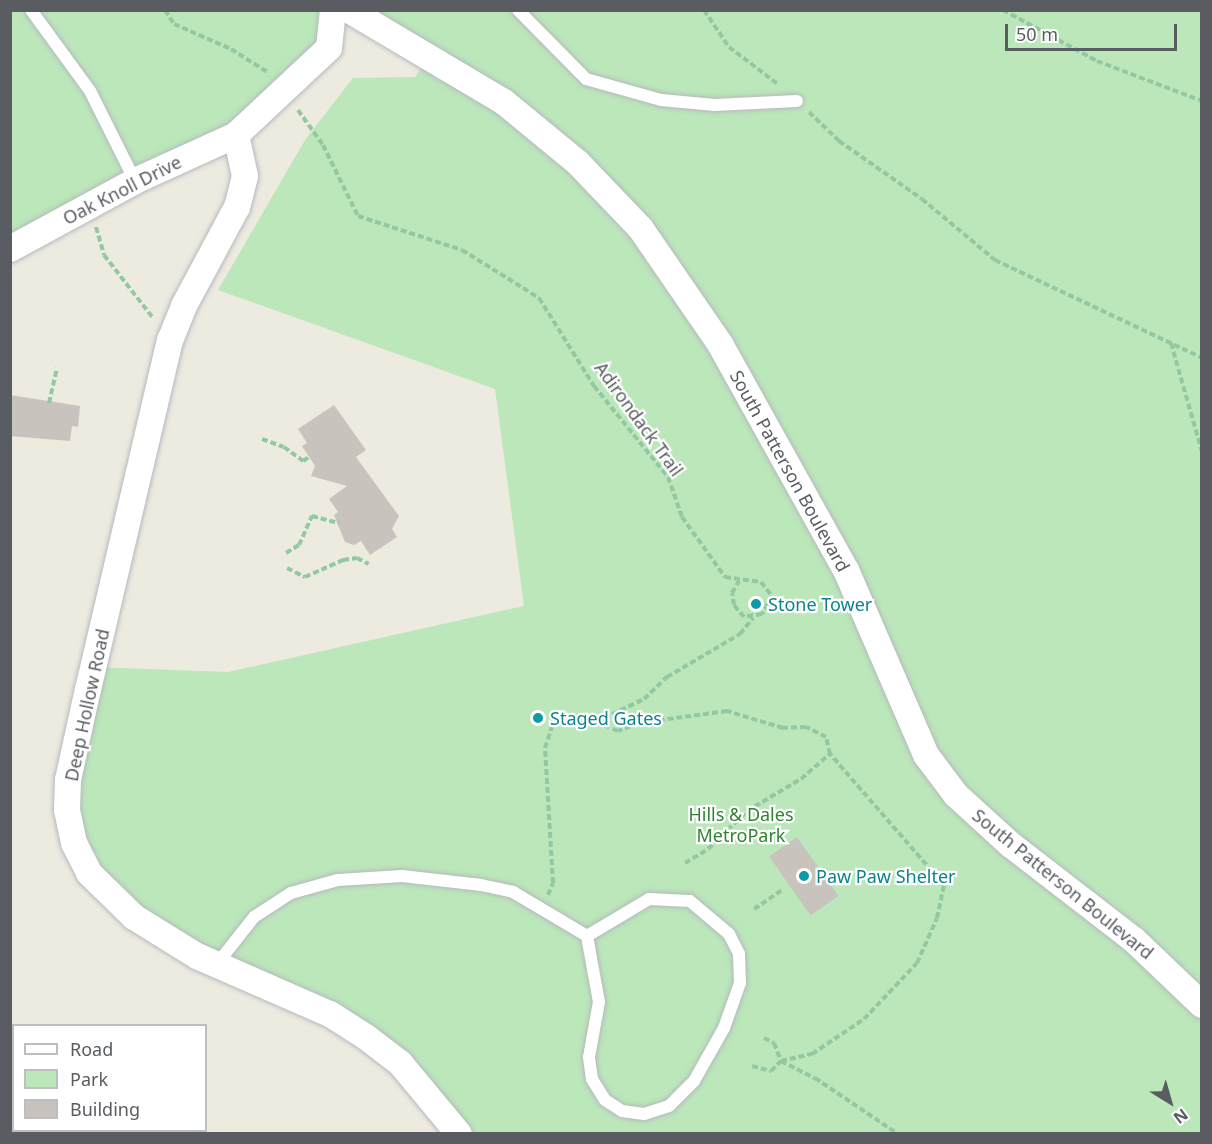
<!DOCTYPE html>
<style>
body{margin:0}
#map{position:relative;width:1212px;height:1144px;overflow:hidden;background:#edeae0;font-family:"Noto Sans",sans-serif}
div>[style]{position:absolute}
.green>*{inset:0;background:#bbe7ba}
.building>*{inset:0;background:#c8c4bd;transform-origin:0 0}
.path>*{height:4px;margin-top:-2px;transform-origin:0;background:repeating-linear-gradient(90deg,#93c8a2 0 6px,transparent 0 9px)}
.roads{filter:drop-shadow(0 0 2px #b6b9be) drop-shadow(0 0 2px #b6b9be)}
.lane>*{height:12px;margin:-6px;padding:0 6px;transform-origin:6px;border-radius:6px;background:#fff}
.street>*{height:26px;margin:-13px;padding:0 13px;transform-origin:13px;border-radius:13px;background:#fff}
.dots>*{width:16px;height:16px;translate:-50% -50%;box-sizing:border-box;border:3px solid #fff;border-radius:50%}
span{translate:-50% -50%;white-space:nowrap;text-align:center;line-height:1.15;-webkit-text-stroke:4.5px #fff;paint-order:stroke}
.street-label{font-size:18px;color:#595d62}
.culture-label{font-size:18px;color:#0d838f}
.left{translate:0 -50%;text-align:left}
.park-label{font-size:18px;color:#2f8332}
.frame{position:absolute;inset:0;border:12px solid #595d62;pointer-events:none}
.legend{position:absolute;left:12px;top:1024px;width:195px;height:108px;box-sizing:border-box;background:#fff;border:2px solid #bdbec0;margin:0;padding:8px 10px;list-style:none;font-size:18px;color:#595d62}
.legend li{display:flex;align-items:center;gap:12px;height:30px}
.legend b{width:30px;border:2px solid #bdbec0}
.north{position:absolute;left:1140px;top:1072px;width:60px;height:60px;-webkit-text-stroke:4px #fff;paint-order:stroke;rotate:143deg;font-size:16px;font-weight:700;line-height:24px;text-align:center;color:#595d62}
.north::after{content:'';display:block;margin:auto;width:21px;height:27px;background:#595d62;clip-path:polygon(50% 0,100% 100%,50% 72%,0 100%)}
.scale{position:absolute;left:1005px;top:24px;width:172px;height:27px;box-sizing:border-box;border:3px solid #595d62;border-top:0;padding-left:8px;font-size:18px;line-height:21px;white-space:nowrap;color:#595d62;-webkit-text-stroke:4px #fff;paint-order:stroke}
</style>
<div id="map">
<div class="green">
<i style="clip-path:polygon(11px 11px,333px 11px,329px 48px,285px 92px,11px 249px)"></i>
<i style="clip-path:polygon(349px 11px,1201px 11px,1201px 1133px,459px 1133px,400px 1063px,197px 956px,101px 886px,67px 810px,93px 667px,228px 672px,524px 606px,495px 389px,218px 290px,305px 140px,353px 78px,415px 77px,430px 57px)"></i>
</div>
<div class="building">
<i style="clip-path:polygon(10px 395px,80px 406px,78px 427px,72px 426px,70px 441px,10px 436px)"></i>
<i style="clip-path:polygon(334px 405px,366px 450px,356px 457px,399px 516px,392px 529px,397px 537px,370px 555px,361px 541px,354px 545px,345px 542px,334px 515px,338px 512px,329px 499px,347px 486px,311px 476px,315px 466px,302px 446px,307px 443px,298px 429px)"></i>
<i style="left:797px;top:837px;width:72px;height:34px;rotate:55deg"></i>
</div>
<div class="path">
<i style="left:165px;top:10px;width:17px;rotate:57deg"></i>
<i style="left:174px;top:24px;width:62px;rotate:23.7deg"></i>
<i style="left:231px;top:49px;width:45px;rotate:32.3deg"></i>
<i style="left:704px;top:10px;width:45px;rotate:56deg"></i>
<i style="left:729px;top:47px;width:63px;rotate:37.2deg"></i>
<i style="left:1003px;top:10px;width:107px;rotate:28.5deg"></i>
<i style="left:1097px;top:61px;width:112px;rotate:20.9deg"></i>
<i style="left:298px;top:110px;width:43px;rotate:54.5deg"></i>
<i style="left:323px;top:145px;width:79px;rotate:63.8deg"></i>
<i style="left:358px;top:216px;width:109px;rotate:18.1deg"></i>
<i style="left:462px;top:250px;width:91px;rotate:31.9deg"></i>
<i style="left:539px;top:298px;width:104px;rotate:58deg"></i>
<i style="left:594px;top:386px;width:117px;rotate:50.9deg"></i>
<i style="left:668px;top:477px;width:42px;rotate:70.7deg"></i>
<i style="left:682px;top:517px;width:74px;rotate:54.4deg"></i>
<i style="left:725px;top:577px;width:36px;rotate:8deg"></i>
<i style="left:761px;top:582px;width:18px;rotate:52deg"></i>
<i style="left:772px;top:596px;width:21px;rotate:119deg"></i>
<i style="left:762px;top:614px;width:18px;rotate:171deg"></i>
<i style="left:744px;top:617px;width:16px;rotate:-130deg"></i>
<i style="left:734px;top:605px;width:12px;rotate:-99deg"></i>
<i style="left:732px;top:593px;width:14px;rotate:-60deg"></i>
<i style="left:809px;top:112px;width:42px;rotate:44deg"></i>
<i style="left:839px;top:141px;width:101px;rotate:34.9deg"></i>
<i style="left:922px;top:199px;width:95px;rotate:39.9deg"></i>
<i style="left:995px;top:260px;width:229px;rotate:25.3deg"></i>
<i style="left:96px;top:227px;width:29px;rotate:74deg"></i>
<i style="left:104px;top:255px;width:80px;rotate:52.1deg"></i>
<i style="left:1171px;top:343px;width:113px;rotate:74.1deg"></i>
<i style="left:49px;top:403px;width:36px;rotate:-77deg"></i>
<i style="left:262px;top:439px;width:23px;rotate:20deg"></i>
<i style="left:284px;top:447px;width:24px;rotate:36deg"></i>
<i style="left:303px;top:461px;width:7px;rotate:-34deg"></i>
<i style="left:286px;top:553px;width:15px;rotate:-32deg"></i>
<i style="left:299px;top:545px;width:32px;rotate:-66deg"></i>
<i style="left:312px;top:516px;width:28px;rotate:15deg"></i>
<i style="left:287px;top:568px;width:20px;rotate:27deg"></i>
<i style="left:305px;top:577px;width:42px;rotate:-24.1deg"></i>
<i style="left:343px;top:560px;width:14px;rotate:-8deg"></i>
<i style="left:357px;top:558px;width:13px;rotate:27deg"></i>
<i style="left:685px;top:863px;width:27px;rotate:-31deg"></i>
<i style="left:708px;top:849px;width:54px;rotate:-44.3deg"></i>
<i style="left:747px;top:811px;width:63px;rotate:-30.7deg"></i>
<i style="left:801px;top:779px;width:38px;rotate:-41deg"></i>
<i style="left:830px;top:754px;width:17px;rotate:-103deg"></i>
<i style="left:826px;top:737px;width:22px;rotate:-153deg"></i>
<i style="left:806px;top:727px;width:23px;rotate:178deg"></i>
<i style="left:783px;top:728px;width:59px;rotate:-163.1deg"></i>
<i style="left:727px;top:711px;width:89px;rotate:172.2deg"></i>
<i style="left:639px;top:723px;width:22px;rotate:159deg"></i>
<i style="left:618px;top:731px;width:24px;rotate:-158deg"></i>
<i style="left:596px;top:722px;width:53px;rotate:-25.6deg"></i>
<i style="left:644px;top:699px;width:32px;rotate:-44deg"></i>
<i style="left:667px;top:677px;width:85px;rotate:-30.5deg"></i>
<i style="left:740px;top:634px;width:21px;rotate:-51deg"></i>
<i style="left:548px;top:895px;width:13px;rotate:-67deg"></i>
<i style="left:553px;top:883px;width:135px;rotate:-93.4deg"></i>
<i style="left:545px;top:748px;width:23px;rotate:-72deg"></i>
<i style="left:552px;top:726px;width:18px;rotate:-27deg"></i>
<i style="left:568px;top:718px;width:28px;rotate:8deg"></i>
<i style="left:754px;top:909px;width:36px;rotate:-34deg"></i>
<i style="left:764px;top:1038px;width:11px;rotate:27deg"></i>
<i style="left:774px;top:1043px;width:19px;rotate:69deg"></i>
<i style="left:781px;top:1061px;width:38px;rotate:27deg"></i>
<i style="left:815px;top:1078px;width:100px;rotate:34deg"></i>
<i style="left:752px;top:1066px;width:20px;rotate:15deg"></i>
<i style="left:771px;top:1071px;width:14px;rotate:-45deg"></i>
<i style="left:781px;top:1061px;width:32px;rotate:-13deg"></i>
<i style="left:812px;top:1054px;width:63px;rotate:-33.9deg"></i>
<i style="left:864px;top:1019px;width:77px;rotate:-46.6deg"></i>
<i style="left:917px;top:963px;width:49px;rotate:-66deg"></i>
<i style="left:937px;top:918px;width:34px;rotate:-78deg"></i>
<i style="left:944px;top:885px;width:174px;rotate:-131deg"></i>
</div>
<div class="roads">
<div class="lane">
<i style="left:31px;top:10px;width:100px;rotate:53.9deg"></i>
<i style="left:90px;top:91px;width:101px;rotate:63.4deg"></i>
<i style="left:518px;top:10px;width:97px;rotate:45.4deg"></i>
<i style="left:586px;top:79px;width:78px;rotate:15.6deg"></i>
<i style="left:661px;top:100px;width:54px;rotate:5.3deg"></i>
<i style="left:715px;top:105px;width:82px;rotate:-2.8deg"></i>
<i style="left:217px;top:964px;width:60px;rotate:-51.8deg"></i>
<i style="left:254px;top:917px;width:44px;rotate:-33deg"></i>
<i style="left:291px;top:893px;width:49px;rotate:-15.5deg"></i>
<i style="left:338px;top:880px;width:64px;rotate:-3.6deg"></i>
<i style="left:402px;top:876px;width:80px;rotate:6.5deg"></i>
<i style="left:481px;top:885px;width:33px;rotate:12deg"></i>
<i style="left:513px;top:892px;width:86px;rotate:30.7deg"></i>
<i style="left:587px;top:936px;width:72px;rotate:-30.8deg"></i>
<i style="left:649px;top:899px;width:41px;rotate:2.8deg"></i>
<i style="left:690px;top:901px;width:51px;rotate:40.2deg"></i>
<i style="left:729px;top:934px;width:22px;rotate:63deg"></i>
<i style="left:739px;top:954px;width:29px;rotate:88deg"></i>
<i style="left:740px;top:983px;width:48px;rotate:109.6deg"></i>
<i style="left:724px;top:1028px;width:61px;rotate:119.5deg"></i>
<i style="left:694px;top:1081px;width:35px;rotate:135deg"></i>
<i style="left:669px;top:1106px;width:26px;rotate:162deg"></i>
<i style="left:644px;top:1114px;width:22px;rotate:-172deg"></i>
<i style="left:622px;top:1111px;width:20px;rotate:-147deg"></i>
<i style="left:605px;top:1100px;width:25px;rotate:-122deg"></i>
<i style="left:592px;top:1079px;width:22px;rotate:-98deg"></i>
<i style="left:589px;top:1057px;width:56px;rotate:-79.7deg"></i>
<i style="left:599px;top:1002px;width:67px;rotate:-100.3deg"></i>
</div>
<div class="street">
<i style="left:349px;top:10px;width:180px;rotate:30.7deg"></i>
<i style="left:504px;top:102px;width:96px;rotate:39.5deg"></i>
<i style="left:578px;top:163px;width:91px;rotate:46.3deg"></i>
<i style="left:641px;top:229px;width:140px;rotate:55.5deg"></i>
<i style="left:720px;top:344px;width:259px;rotate:60.9deg"></i>
<i style="left:846px;top:570px;width:202px;rotate:66.6deg"></i>
<i style="left:926px;top:755px;width:50px;rotate:53.1deg"></i>
<i style="left:956px;top:795px;width:74px;rotate:42.3deg"></i>
<i style="left:1011px;top:845px;width:155px;rotate:37.7deg"></i>
<i style="left:1134px;top:940px;width:94px;rotate:43.7deg"></i>
<i style="left:236px;top:135px;width:42px;rotate:77.6deg"></i>
<i style="left:245px;top:176px;width:32px;rotate:104deg"></i>
<i style="left:237px;top:207px;width:112px;rotate:118.2deg"></i>
<i style="left:184px;top:306px;width:37px;rotate:112deg"></i>
<i style="left:170px;top:340px;width:359px;rotate:103.2deg"></i>
<i style="left:88px;top:689px;width:93px;rotate:102.4deg"></i>
<i style="left:68px;top:780px;width:30px;rotate:92deg"></i>
<i style="left:67px;top:810px;width:34px;rotate:78deg"></i>
<i style="left:74px;top:843px;width:34px;rotate:63deg"></i>
<i style="left:89px;top:873px;width:63px;rotate:44.4deg"></i>
<i style="left:134px;top:917px;width:74px;rotate:31.8deg"></i>
<i style="left:197px;top:956px;width:145px;rotate:23.6deg"></i>
<i style="left:330px;top:1014px;width:43px;rotate:32.6deg"></i>
<i style="left:366px;top:1037px;width:43px;rotate:37.4deg"></i>
<i style="left:400px;top:1063px;width:92px;rotate:50.3deg"></i>
<i style="left:10px;top:249px;width:142px;rotate:-28.5deg"></i>
<i style="left:135px;top:181px;width:111px;rotate:-24.5deg"></i>
<i style="left:236px;top:135px;width:127px;rotate:-43.1deg"></i>
<i style="left:329px;top:48px;width:38px;rotate:-84deg"></i>
</div>
</div>
<div class="dots">
<i style="left:756px;top:604px;background:#0f9aa8"></i>
<i style="left:538px;top:718px;background:#0f9aa8"></i>
<i style="left:804px;top:876px;background:#0f9aa8"></i>
</div>
<div class="street-label">
<span style="left:122px;top:190px;rotate:-27deg">Oak Knoll Drive</span>
<span style="left:639px;top:419px;rotate:54deg">Adirondack Trail</span>
<span style="left:790px;top:471px;rotate:61deg">South Patterson Boulevard</span>
<span style="left:87px;top:705px;rotate:-78deg">Deep Hollow Road</span>
<span style="left:1063px;top:884px;rotate:39deg">South Patterson Boulevard</span>
</div>
<div class="culture-label">
<span class="left" style="left:768px;top:604px">Stone Tower</span>
<span class="left" style="left:550px;top:718px">Staged Gates</span>
<span class="left" style="left:816px;top:876px">Paw Paw Shelter</span>
</div>
<div class="park-label">
<span style="left:741px;top:825px">Hills &amp; Dales<br>MetroPark</span>
</div>
<div class="frame"></div>
<ul class="legend">
<li><b style="height:8px;background:#fff"></b>Road</li>
<li><b style="height:16px;background:#bbe7ba"></b>Park</li>
<li><b style="height:16px;background:#c8c4bd"></b>Building</li>
</ul>
<div class="north">N</div>
<div class="scale">50 m</div>
</div>
